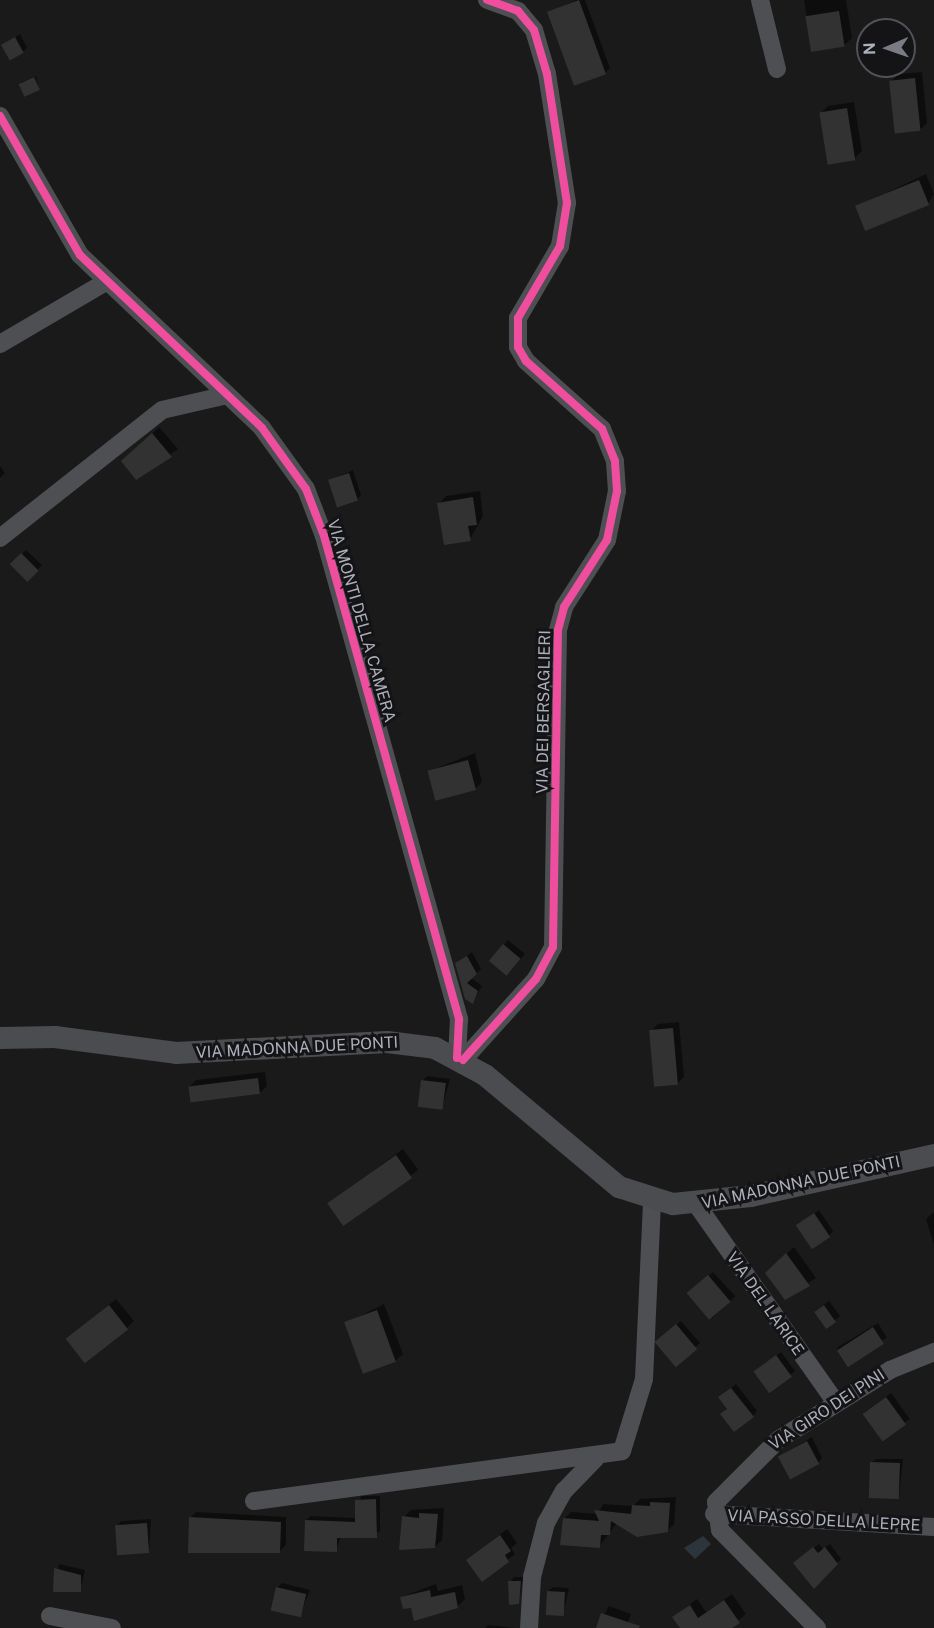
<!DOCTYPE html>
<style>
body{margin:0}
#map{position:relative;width:934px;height:1628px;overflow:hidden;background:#1a1a1a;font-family:"Public Sans",sans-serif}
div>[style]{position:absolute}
.water>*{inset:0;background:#2d353c}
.shadow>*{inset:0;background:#0007;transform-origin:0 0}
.building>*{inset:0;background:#323232;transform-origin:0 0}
.minor>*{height:18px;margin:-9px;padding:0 9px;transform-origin:9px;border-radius:9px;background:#4e4f53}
.major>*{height:22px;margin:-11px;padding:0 11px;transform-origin:11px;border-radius:11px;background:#4b4c4f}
.cycleway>*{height:8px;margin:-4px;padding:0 4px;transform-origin:4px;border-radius:4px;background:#ef4d9e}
span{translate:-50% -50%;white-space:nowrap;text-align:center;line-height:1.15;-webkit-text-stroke:6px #141416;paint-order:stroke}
.street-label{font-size:16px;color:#acb0bb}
.north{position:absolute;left:856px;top:18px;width:60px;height:60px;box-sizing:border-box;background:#141416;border:2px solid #515258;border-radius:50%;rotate:268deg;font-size:16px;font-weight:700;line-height:24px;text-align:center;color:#acb0bb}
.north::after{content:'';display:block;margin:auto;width:21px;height:27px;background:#797c83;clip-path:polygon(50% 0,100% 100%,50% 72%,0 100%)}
</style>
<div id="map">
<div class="water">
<i style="clip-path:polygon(703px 1536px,711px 1544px,695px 1559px,684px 1548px)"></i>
</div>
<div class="shadow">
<i style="clip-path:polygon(576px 0,585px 0,610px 68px,605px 73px,549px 13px)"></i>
<i style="clip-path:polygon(804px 0,846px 0,852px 38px,844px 45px,812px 51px)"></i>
<i style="clip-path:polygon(20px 34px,27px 48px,23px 52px,3px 45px)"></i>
<i style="clip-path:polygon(922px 72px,927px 123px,920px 130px,891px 82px,898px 74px)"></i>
<i style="clip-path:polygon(36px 76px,39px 89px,20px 84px,22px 82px)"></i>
<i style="clip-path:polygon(854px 102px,862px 151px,855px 158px,821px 113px,828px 106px)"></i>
<i style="clip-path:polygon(926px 174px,934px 194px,928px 204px,857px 207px)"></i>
<i style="clip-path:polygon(159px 427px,178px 449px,137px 478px,123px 461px)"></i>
<i style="clip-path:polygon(0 466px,5px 473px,0 478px)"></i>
<i style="clip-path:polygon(353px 470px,361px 495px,357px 500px,330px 480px)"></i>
<i style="clip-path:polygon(480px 491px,483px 516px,470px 539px,439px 504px,446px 496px)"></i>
<i style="left:26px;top:550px;width:22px;height:21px;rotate:43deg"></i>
<i style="clip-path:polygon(475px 753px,482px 782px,475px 789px,429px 771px)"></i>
<i style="clip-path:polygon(508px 940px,525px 954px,512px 969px,504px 945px)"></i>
<i style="clip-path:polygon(472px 952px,481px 969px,471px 978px,482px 986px,473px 1002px,457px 964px)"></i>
<i style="clip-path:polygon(679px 1022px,684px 1077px,677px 1084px,651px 1031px,658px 1024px)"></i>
<i style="clip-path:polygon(265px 1072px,267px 1086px,260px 1093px,189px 1087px,196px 1080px)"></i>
<i style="clip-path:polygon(427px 1076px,450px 1079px,442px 1108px,423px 1080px)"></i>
<i style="left:403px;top:1149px;width:26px;height:92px;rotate:54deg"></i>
<i style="clip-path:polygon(819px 1210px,833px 1231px,829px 1236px,802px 1222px)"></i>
<i style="clip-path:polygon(934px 1212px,934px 1245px,926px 1219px)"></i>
<i style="clip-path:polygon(794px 1247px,816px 1278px,785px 1298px,766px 1273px)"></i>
<i style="left:713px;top:1272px;width:33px;height:32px;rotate:47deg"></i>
<i style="clip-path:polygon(116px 1299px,134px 1321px,127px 1328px,75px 1333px)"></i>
<i style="left:829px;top:1301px;width:19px;height:17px;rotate:54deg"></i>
<i style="clip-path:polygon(384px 1304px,403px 1354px,395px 1361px,346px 1323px)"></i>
<i style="left:681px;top:1321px;width:29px;height:30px;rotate:49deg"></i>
<i style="left:878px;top:1323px;width:17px;height:48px;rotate:59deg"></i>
<i style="clip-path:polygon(781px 1352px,795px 1371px,769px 1391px,760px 1367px)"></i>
<i style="clip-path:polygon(736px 1384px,757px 1411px,753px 1416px,729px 1408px,725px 1393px)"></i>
<i style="left:891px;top:1393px;width:32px;height:33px;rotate:54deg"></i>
<i style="clip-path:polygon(812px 1437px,822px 1458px,818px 1463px,780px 1456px)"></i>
<i style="clip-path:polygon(876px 1459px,903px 1459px,899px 1497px,871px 1463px)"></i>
<i style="clip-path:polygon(361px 1496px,380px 1496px,380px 1532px,341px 1536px,336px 1551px,306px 1520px,311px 1516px,356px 1518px)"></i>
<i style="clip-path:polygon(676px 1497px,674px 1524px,667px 1531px,637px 1536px,617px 1523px,599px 1547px,564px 1519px,571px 1512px,598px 1514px,603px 1504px,633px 1506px,640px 1499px)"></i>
<i style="clip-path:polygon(444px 1508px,442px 1540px,435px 1547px,404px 1517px,411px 1510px)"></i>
<i style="clip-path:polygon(196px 1512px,286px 1517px,286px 1545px,280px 1551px,190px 1518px)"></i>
<i style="clip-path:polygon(151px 1519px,149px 1552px,117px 1526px,121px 1521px)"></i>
<i style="clip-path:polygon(507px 1529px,517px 1543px,511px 1548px,515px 1554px,482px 1580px,468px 1560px)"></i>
<i style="clip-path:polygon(819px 1544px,823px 1549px,830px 1544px,841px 1559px,814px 1587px,800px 1559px)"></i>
<i style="clip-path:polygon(59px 1564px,85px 1570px,80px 1591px,55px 1590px)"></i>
<i style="clip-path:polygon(514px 1577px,524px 1577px,518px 1603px,510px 1582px)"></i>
<i style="clip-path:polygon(282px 1583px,310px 1590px,300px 1615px,277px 1588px)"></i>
<i style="clip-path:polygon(436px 1584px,438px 1591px,462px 1585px,465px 1599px,458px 1606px,412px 1606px,401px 1597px)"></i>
<i style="clip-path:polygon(553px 1587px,569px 1588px,563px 1615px,548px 1591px)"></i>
<i style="clip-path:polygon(732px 1594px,746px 1614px,729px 1628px,682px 1628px,674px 1617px,697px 1599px,706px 1612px)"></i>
<i style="clip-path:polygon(609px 1606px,631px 1614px,626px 1628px,597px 1628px)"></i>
<i style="clip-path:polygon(488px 1625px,516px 1628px,485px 1628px)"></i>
</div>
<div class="building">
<i style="left:579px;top:0;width:79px;height:34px;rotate:70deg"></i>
<i style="left:839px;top:11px;width:36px;height:34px;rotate:81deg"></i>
<i style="left:15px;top:37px;width:18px;height:16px;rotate:61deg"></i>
<i style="left:34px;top:77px;width:14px;height:17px;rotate:65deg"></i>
<i style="left:915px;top:78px;width:53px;height:26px;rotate:84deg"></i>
<i style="left:847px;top:108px;width:53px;height:28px;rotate:81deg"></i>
<i style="left:919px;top:180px;width:27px;height:69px;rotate:68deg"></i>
<i style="clip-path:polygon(152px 433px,172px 457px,136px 480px,121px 461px)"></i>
<i style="left:349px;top:473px;width:29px;height:22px;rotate:72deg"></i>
<i style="clip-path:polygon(473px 497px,477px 525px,468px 526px,471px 541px,444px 545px,437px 503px)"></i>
<i style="left:21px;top:553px;width:25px;height:16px;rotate:45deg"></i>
<i style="left:468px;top:760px;width:31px;height:42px;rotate:75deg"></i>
<i style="left:503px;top:944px;width:23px;height:22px;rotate:40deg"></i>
<i style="clip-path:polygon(467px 956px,477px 974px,467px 983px,478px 991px,473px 1004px,465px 999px,455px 963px)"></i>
<i style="left:673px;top:1028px;width:57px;height:24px;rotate:85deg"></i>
<i style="left:258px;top:1078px;width:16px;height:70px;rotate:83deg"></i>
<i style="left:421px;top:1080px;width:25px;height:27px;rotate:7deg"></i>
<i style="left:396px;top:1155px;width:28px;height:84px;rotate:55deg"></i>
<i style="left:814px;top:1213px;width:29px;height:22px;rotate:56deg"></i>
<i style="clip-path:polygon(786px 1253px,810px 1286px,785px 1300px,765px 1273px)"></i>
<i style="left:708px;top:1275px;width:35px;height:28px;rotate:50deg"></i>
<i style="left:109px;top:1305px;width:31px;height:55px;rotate:52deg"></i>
<i style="left:824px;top:1305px;width:21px;height:12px;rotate:55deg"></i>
<i style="left:377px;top:1310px;width:55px;height:35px;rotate:70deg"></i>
<i style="left:676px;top:1324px;width:33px;height:28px;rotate:50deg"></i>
<i style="left:873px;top:1327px;width:20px;height:43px;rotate:57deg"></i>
<i style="left:776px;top:1355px;width:27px;height:28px;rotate:54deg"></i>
<i style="clip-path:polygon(731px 1388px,754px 1417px,734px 1432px,720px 1414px,727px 1409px,718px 1397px)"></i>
<i style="left:886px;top:1397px;width:34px;height:29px;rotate:54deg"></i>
<i style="left:807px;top:1441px;width:26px;height:33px;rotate:62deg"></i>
<i style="left:870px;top:1462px;width:30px;height:36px;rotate:2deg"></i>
<i style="clip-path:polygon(376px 1499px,377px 1538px,337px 1538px,337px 1552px,304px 1551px,305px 1520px,355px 1522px,355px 1500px)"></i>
<i style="clip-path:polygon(650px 1502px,670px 1503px,668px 1532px,637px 1537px,611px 1521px,610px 1535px,601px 1535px,600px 1548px,560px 1545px,563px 1518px,599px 1521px,594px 1510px,631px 1514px,632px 1505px,650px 1506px)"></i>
<i style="clip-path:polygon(419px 1513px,438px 1514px,435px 1548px,399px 1550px,402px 1516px,419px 1518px)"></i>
<i style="clip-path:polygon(189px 1517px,281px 1522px,280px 1553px,188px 1553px)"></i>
<i style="left:147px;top:1523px;width:30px;height:32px;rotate:86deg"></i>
<i style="clip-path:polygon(500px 1535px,511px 1551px,505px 1555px,509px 1562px,482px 1582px,466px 1560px)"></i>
<i style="clip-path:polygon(813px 1547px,818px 1553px,825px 1547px,838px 1564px,814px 1589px,793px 1563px)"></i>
<i style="clip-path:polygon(54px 1568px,81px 1575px,81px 1592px,53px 1592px)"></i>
<i style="clip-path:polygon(508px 1581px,521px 1581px,519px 1604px,509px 1605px)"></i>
<i style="left:276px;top:1587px;width:31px;height:24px;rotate:13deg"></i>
<i style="clip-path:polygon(430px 1590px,431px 1597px,455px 1592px,458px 1608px,414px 1621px,411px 1608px,403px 1609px,400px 1597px)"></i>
<i style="left:547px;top:1591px;width:18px;height:24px;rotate:3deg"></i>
<i style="clip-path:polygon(724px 1600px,740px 1623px,732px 1628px,680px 1628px,672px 1617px,690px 1605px,698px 1618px)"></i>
<i style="clip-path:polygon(601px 1613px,640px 1626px,639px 1628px,596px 1628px)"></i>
</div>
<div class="minor">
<i style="left:760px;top:0;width:71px;rotate:76.2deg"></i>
<i style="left:0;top:116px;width:160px;rotate:60.1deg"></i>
<i style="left:80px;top:255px;width:251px;rotate:43.5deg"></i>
<i style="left:262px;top:428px;width:75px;rotate:54.2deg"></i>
<i style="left:306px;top:489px;width:50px;rotate:69deg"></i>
<i style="left:324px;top:536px;width:502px;rotate:74.38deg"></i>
<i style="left:459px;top:1019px;width:39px;rotate:93deg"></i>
<i style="left:0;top:344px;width:121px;rotate:-30.4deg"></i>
<i style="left:0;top:538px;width:206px;rotate:-38.3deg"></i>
<i style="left:162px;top:410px;width:67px;rotate:-13deg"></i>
<i style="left:463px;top:1060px;width:109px;rotate:-48deg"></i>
<i style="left:536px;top:979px;width:36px;rotate:-62deg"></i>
<i style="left:553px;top:947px;width:317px;rotate:-89.1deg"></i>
<i style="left:558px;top:630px;width:24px;rotate:-75deg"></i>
<i style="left:564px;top:607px;width:80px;rotate:-57.3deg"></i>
<i style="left:607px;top:540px;width:50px;rotate:-78.5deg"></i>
<i style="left:617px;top:491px;width:30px;rotate:-94deg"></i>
<i style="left:615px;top:461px;width:35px;rotate:-112deg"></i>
<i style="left:602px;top:429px;width:102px;rotate:-138.2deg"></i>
<i style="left:526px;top:361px;width:16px;rotate:-120deg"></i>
<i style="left:518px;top:347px;width:29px;rotate:-90deg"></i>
<i style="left:518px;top:318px;width:83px;rotate:-59.7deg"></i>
<i style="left:560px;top:246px;width:44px;rotate:-80.8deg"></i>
<i style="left:567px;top:203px;width:131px;rotate:-98.8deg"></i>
<i style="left:547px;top:74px;width:46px;rotate:-106.5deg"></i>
<i style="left:534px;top:30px;width:25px;rotate:-130deg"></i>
<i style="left:518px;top:11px;width:33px;rotate:-160deg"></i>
<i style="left:697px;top:1205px;width:242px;rotate:54.9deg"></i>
<i style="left:254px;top:1501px;width:371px;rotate:-7.7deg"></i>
<i style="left:622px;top:1451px;width:75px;rotate:-73deg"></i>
<i style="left:644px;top:1379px;width:179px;rotate:-87.4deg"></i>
<i style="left:714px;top:1514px;width:220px;rotate:3.4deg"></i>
<i style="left:50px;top:1616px;width:63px;rotate:11deg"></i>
<i style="left:529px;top:1628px;width:51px;rotate:-86.6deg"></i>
<i style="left:532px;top:1577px;width:56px;rotate:-75.5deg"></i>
<i style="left:546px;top:1523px;width:37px;rotate:-61deg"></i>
<i style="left:564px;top:1491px;width:46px;rotate:-45.9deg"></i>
<i style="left:817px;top:1628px;width:138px;rotate:-134.7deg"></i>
<i style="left:720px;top:1530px;width:28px;rotate:-98deg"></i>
<i style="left:716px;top:1502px;width:88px;rotate:-45deg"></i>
<i style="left:778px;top:1440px;width:132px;rotate:-32deg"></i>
<i style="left:890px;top:1370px;width:48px;rotate:-22.2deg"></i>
</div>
<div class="major">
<i style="left:0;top:1038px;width:55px;rotate:-1deg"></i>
<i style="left:55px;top:1037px;width:122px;rotate:7.5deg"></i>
<i style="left:176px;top:1053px;width:211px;rotate:-3deg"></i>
<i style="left:387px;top:1042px;width:48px;rotate:7.1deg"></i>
<i style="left:435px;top:1048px;width:57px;rotate:28.4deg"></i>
<i style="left:485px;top:1075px;width:175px;rotate:39.9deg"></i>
<i style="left:619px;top:1187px;width:57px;rotate:17.5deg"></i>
<i style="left:673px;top:1204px;width:78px;rotate:-5.9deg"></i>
<i style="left:751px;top:1196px;width:188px;rotate:-12.6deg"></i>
</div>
<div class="cycleway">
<i style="left:0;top:116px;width:160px;rotate:60.1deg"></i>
<i style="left:80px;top:255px;width:251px;rotate:43.5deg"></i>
<i style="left:262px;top:428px;width:75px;rotate:54.2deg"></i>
<i style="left:306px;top:489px;width:50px;rotate:69deg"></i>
<i style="left:324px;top:536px;width:502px;rotate:74.38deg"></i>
<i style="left:459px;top:1019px;width:39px;rotate:93deg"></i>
<i style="left:463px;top:1060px;width:109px;rotate:-48deg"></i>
<i style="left:536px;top:979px;width:36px;rotate:-62deg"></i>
<i style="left:553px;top:947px;width:317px;rotate:-89.1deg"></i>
<i style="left:558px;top:630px;width:24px;rotate:-75deg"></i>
<i style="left:564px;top:607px;width:80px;rotate:-57.3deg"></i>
<i style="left:607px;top:540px;width:50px;rotate:-78.5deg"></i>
<i style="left:617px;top:491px;width:30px;rotate:-94deg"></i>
<i style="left:615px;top:461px;width:35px;rotate:-112deg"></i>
<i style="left:602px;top:429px;width:102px;rotate:-138.2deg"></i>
<i style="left:526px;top:361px;width:16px;rotate:-120deg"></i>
<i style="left:518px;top:347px;width:29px;rotate:-90deg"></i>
<i style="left:518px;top:318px;width:83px;rotate:-59.7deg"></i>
<i style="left:560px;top:246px;width:44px;rotate:-80.8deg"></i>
<i style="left:567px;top:203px;width:131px;rotate:-98.8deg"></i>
<i style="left:547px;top:74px;width:46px;rotate:-106.5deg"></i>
<i style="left:534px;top:30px;width:25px;rotate:-130deg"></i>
<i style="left:518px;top:11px;width:33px;rotate:-160deg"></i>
</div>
<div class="street-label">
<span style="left:361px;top:621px;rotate:74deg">VIA MONTI DELLA CAMERA</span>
<span style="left:544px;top:712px;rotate:-89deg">VIA DEI BERSAGLIERI</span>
<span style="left:297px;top:1048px;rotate:-3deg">VIA MADONNA DUE PONTI</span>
<span style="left:801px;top:1183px;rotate:-12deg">VIA MADONNA DUE PONTI</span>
<span style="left:765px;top:1304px;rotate:55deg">VIA DEL LARICE</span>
<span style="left:827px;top:1410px;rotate:-33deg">VIA GIRO DEI PINI</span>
<span style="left:824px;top:1521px;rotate:3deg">VIA PASSO DELLA LEPRE</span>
</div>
<div class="north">N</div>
</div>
